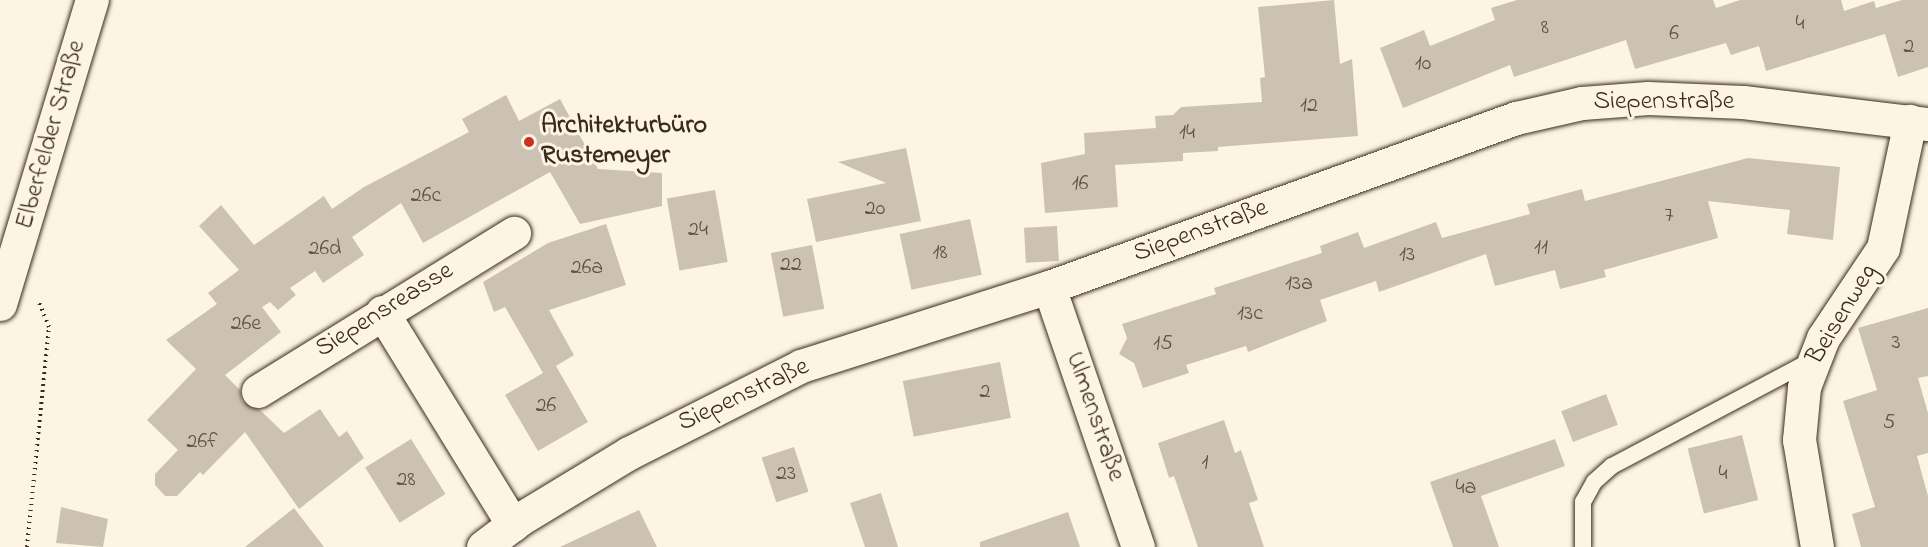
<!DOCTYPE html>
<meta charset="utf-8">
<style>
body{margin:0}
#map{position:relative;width:1928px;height:547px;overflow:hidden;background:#fcf5e5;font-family:"Indie Flower",sans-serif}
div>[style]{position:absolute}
.building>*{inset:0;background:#ccc2b3;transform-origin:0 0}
.path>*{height:4px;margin-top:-2px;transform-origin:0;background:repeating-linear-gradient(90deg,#3b2a1e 0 1.5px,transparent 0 6px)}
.roads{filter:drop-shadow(0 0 2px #3b2a1e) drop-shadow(0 0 2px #3b2a1e)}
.lane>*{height:16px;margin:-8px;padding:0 8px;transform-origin:8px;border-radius:8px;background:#fcf5e5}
.street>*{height:33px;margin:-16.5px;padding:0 16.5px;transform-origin:16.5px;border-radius:16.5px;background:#fcf5e5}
.secondary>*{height:33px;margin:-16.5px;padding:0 16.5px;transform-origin:16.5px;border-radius:16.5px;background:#fcf5e5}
.dots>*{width:16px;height:16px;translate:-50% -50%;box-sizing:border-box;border:3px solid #fcf5e5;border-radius:50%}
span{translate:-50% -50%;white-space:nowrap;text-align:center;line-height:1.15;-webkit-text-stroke:6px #fcf5e5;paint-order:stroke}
.number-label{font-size:22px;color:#5f5043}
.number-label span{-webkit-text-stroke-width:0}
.street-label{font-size:26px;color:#3b2a1e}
.poi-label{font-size:26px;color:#3b2a1e;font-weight:700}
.left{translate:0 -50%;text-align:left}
</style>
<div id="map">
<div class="building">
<i style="clip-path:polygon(1334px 0,1340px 64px,1352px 59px,1358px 136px,1218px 147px,1218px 151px,1183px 153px,1183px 161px,1115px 165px,1118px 207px,1045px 213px,1041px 163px,1085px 154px,1084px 133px,1156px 128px,1155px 116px,1173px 115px,1181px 107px,1262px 102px,1260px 78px,1265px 77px,1258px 7px)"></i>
<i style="clip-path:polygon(1517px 0,1713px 0,1716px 8px,1740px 0,1841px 0,1844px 11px,1874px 1px,1876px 8px,1902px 0,1928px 0,1928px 67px,1898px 77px,1885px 34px,1766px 71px,1759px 46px,1731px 55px,1726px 43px,1635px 69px,1626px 40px,1514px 77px,1510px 65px,1403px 108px,1380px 48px,1424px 30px,1430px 46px,1495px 20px,1491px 8px)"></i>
<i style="clip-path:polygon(506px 95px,519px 121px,560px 99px,598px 169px,662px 173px,662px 206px,580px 224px,550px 172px,423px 243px,401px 203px,352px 237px,364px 255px,323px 283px,315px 271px,290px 288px,296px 295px,278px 310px,270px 302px,262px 307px,281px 332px,225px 375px,240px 390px,242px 401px,260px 410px,284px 433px,320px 409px,339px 437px,347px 431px,364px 458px,299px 509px,245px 432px,203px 475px,200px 472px,177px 496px,165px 496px,155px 485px,155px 474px,178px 450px,147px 420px,196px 369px,166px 340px,217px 304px,208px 293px,239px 270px,199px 226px,221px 205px,254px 245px,324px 196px,332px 209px,364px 187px,469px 132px,462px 119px)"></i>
<i style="clip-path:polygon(906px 148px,921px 221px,816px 242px,807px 199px,886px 183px,838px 162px)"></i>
<i style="clip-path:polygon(1748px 158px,1840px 167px,1833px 240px,1787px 234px,1790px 210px,1708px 201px,1718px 238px,1604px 270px,1606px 277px,1560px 289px,1555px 270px,1495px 286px,1486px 254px,1379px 292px,1376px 281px,1320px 300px,1327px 321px,1248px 352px,1246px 346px,1186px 365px,1189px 373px,1143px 388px,1134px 363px,1119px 354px,1127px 338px,1122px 324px,1216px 294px,1214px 288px,1322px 253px,1320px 246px,1358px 232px,1364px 248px,1436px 222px,1442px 238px,1530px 214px,1527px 204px,1582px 189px,1585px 201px)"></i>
<i style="left:715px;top:190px;width:73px;height:49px;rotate:80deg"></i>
<i style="left:970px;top:219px;width:57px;height:72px;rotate:78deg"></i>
<i style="clip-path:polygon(606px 224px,626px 285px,549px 310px,574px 355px,556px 366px,588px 422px,538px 451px,505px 395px,543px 373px,505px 307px,494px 312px,483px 282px,548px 243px)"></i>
<i style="left:1057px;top:226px;width:35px;height:33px;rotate:87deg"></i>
<i style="left:812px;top:245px;width:65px;height:42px;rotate:79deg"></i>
<i style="clip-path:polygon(1928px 308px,1928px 376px,1918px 378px,1928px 413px,1928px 453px,1917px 456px,1928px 496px,1928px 547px,1861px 547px,1852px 514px,1875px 507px,1843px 401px,1877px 390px,1858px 328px)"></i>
<i style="left:1000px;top:362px;width:57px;height:99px;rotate:79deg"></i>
<i style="left:1606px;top:394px;width:33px;height:48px;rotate:69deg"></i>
<i style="clip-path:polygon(1224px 420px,1235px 453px,1241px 450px,1258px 500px,1249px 503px,1264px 547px,1198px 547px,1174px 476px,1169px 478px,1158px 443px)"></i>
<i style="left:1742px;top:435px;width:67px;height:56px;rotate:76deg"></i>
<i style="left:411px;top:439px;width:65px;height:54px;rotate:58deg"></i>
<i style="clip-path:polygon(1555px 439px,1565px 466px,1481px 496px,1499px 547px,1453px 547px,1430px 482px)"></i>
<i style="left:794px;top:447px;width:47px;height:34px;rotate:72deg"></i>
<i style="clip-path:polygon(881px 493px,898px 547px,865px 547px,850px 503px)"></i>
<i style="clip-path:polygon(61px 507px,108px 519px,103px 547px,56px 543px)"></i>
<i style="clip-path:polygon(294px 508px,324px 547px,245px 547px)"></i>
<i style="clip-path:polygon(639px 510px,657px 547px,560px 547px)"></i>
<i style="clip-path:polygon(1068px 512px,1080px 547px,980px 547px,980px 542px)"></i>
</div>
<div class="path">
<i style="left:27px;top:547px;width:221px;rotate:-84.3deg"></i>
<i style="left:49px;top:327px;width:29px;rotate:-112deg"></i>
</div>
<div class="roads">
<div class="lane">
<i style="left:1583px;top:547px;width:45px;rotate:-90deg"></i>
<i style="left:1583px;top:502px;width:23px;rotate:-61deg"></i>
<i style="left:1594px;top:482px;width:24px;rotate:-42deg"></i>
<i style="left:1612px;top:466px;width:226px;rotate:-27.9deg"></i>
</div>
<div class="street">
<i style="left:1049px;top:287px;width:275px;rotate:71.1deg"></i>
<i style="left:382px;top:312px;width:250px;rotate:58.4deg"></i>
<i style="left:258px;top:391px;width:301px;rotate:-31.7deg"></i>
<i style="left:483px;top:547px;width:46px;rotate:-37.1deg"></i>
<i style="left:520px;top:519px;width:127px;rotate:-31.2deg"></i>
<i style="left:629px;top:453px;width:193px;rotate:-26.8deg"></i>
<i style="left:801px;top:366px;width:260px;rotate:-17.7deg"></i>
<i style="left:1049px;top:287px;width:497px;rotate:-19.9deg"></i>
<i style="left:1516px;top:118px;width:68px;rotate:-12.8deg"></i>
<i style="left:1582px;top:103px;width:66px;rotate:-4.3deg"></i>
<i style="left:1648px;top:98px;width:95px;rotate:2.4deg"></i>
<i style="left:1743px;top:102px;width:186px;rotate:6.8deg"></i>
<i style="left:1817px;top:547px;width:109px;rotate:-99.5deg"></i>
<i style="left:1799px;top:440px;width:53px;rotate:-84.6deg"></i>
<i style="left:1804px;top:387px;width:53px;rotate:-68.8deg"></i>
<i style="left:1823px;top:338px;width:108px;rotate:-56.3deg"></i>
<i style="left:1883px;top:248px;width:130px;rotate:-78deg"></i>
</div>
<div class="secondary">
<i style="left:0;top:304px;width:318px;rotate:-73.2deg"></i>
</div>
</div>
<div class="dots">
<i style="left:529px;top:142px;background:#c8321e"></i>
</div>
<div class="number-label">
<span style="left:1800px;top:25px">4</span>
<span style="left:1545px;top:29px">8</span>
<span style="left:1674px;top:35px">6</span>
<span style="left:1909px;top:48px">2</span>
<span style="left:1423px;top:65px">10</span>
<span style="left:1309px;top:107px">12</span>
<span style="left:1187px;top:134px">14</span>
<span style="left:1080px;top:185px">16</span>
<span style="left:426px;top:197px">26c</span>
<span style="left:875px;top:210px">20</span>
<span style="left:1669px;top:217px">7</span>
<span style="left:698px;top:231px">24</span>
<span style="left:1541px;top:249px">11</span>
<span style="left:325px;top:250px">26d</span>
<span style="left:940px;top:254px">18</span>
<span style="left:1407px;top:256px">13</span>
<span style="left:791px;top:266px">22</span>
<span style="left:587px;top:269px">26a</span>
<span style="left:1299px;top:285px">13a</span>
<span style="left:1250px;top:315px">13c</span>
<span style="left:246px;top:325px">26e</span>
<span style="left:1896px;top:344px">3</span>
<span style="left:1163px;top:345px">15</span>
<span style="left:985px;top:393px">2</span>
<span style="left:546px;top:407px">26</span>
<span style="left:1889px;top:424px">5</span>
<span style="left:202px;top:443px">26f</span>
<span style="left:1205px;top:464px">1</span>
<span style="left:786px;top:475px">23</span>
<span style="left:1723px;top:475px">4</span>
<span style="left:406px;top:481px">28</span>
<span style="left:1466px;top:489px">4a</span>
</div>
<div class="street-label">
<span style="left:1664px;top:103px">Siepenstraße</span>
<span style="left:52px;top:135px;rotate:-74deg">Elberfelder Straße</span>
<span style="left:1201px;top:232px;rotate:-20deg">Siepenstraße</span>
<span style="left:385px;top:311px;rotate:-32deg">Siepensreasse</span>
<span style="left:1843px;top:315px;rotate:-59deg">Beisenweg</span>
<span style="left:744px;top:396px;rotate:-25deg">Siepenstraße</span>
<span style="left:1094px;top:417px;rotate:71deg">Ulmenstraße</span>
</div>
<div class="poi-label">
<span class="left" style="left:541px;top:142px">Architekturbüro<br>Rustemeyer</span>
</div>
</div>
